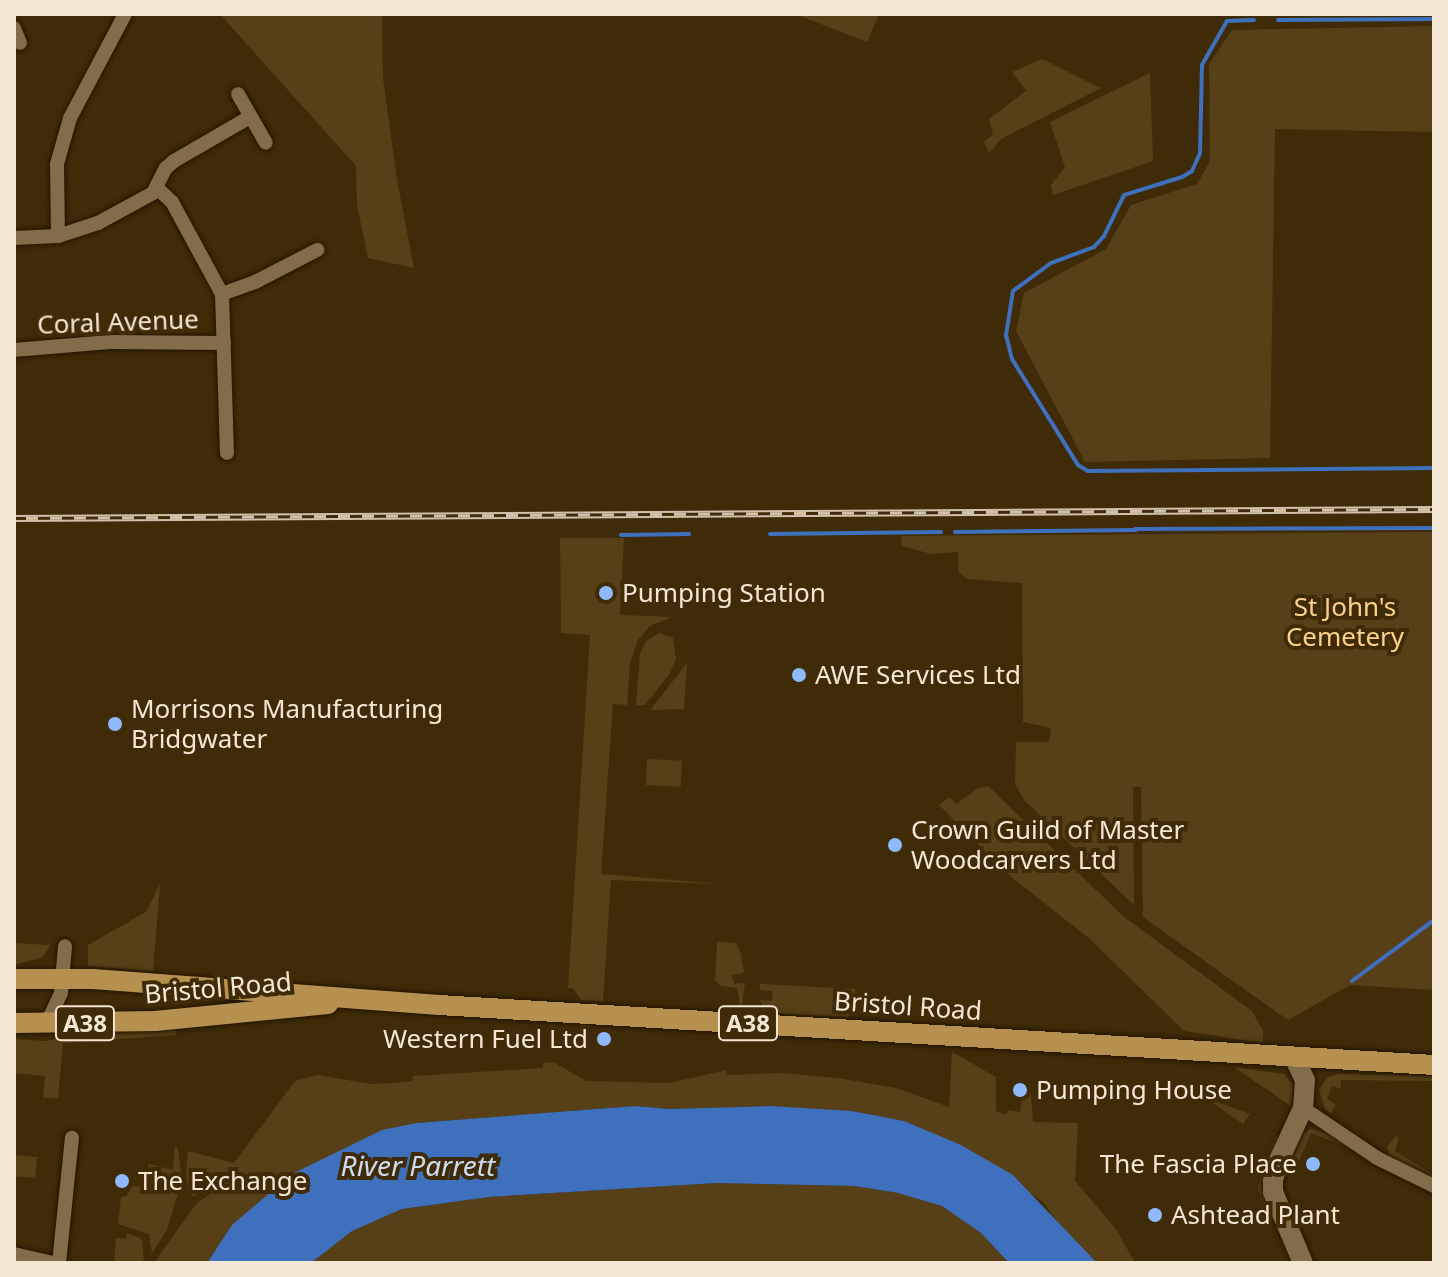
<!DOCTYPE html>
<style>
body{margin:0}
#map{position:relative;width:1448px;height:1277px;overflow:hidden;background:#3f2b07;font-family:"Noto Sans",sans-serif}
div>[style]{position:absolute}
.green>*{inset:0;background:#574017;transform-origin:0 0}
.water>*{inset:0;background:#3e70be}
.stream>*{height:4px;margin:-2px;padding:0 2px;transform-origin:2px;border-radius:2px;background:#3e70be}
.roads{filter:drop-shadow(0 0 2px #221400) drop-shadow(0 0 2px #221400)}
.street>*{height:14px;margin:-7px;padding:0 7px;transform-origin:7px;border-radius:7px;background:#826c49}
.secondary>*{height:20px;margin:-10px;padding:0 10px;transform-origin:10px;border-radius:10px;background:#826c49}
.primary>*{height:20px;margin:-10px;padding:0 10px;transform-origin:10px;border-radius:10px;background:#b6904e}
.rail>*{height:7px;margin-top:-3.5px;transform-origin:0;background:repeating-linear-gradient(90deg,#3f2b07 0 12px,#cfc1ab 0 24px);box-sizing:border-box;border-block:2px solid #cfc1ab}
.dots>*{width:22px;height:22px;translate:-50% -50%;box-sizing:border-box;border:4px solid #3f2b07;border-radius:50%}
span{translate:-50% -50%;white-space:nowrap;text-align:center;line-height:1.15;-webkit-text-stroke:8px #3f2b07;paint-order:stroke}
.shield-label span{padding:2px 6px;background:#3f2b07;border:2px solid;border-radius:6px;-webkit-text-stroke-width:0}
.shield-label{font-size:24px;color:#f3e7d4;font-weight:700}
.street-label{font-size:26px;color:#f3e7d4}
.poi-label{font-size:26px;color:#f3e7d4}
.left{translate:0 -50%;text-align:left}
.right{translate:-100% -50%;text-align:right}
.park-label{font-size:26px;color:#fbd18c}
.water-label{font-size:28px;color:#cddbf0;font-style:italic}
.frame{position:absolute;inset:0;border:16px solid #f3e7d4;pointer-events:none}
</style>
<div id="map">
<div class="green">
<i style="clip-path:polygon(220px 14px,382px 14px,383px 78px,397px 180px,414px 268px,368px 258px,357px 205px,356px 166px)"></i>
<i style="clip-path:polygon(795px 14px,879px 14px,867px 42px)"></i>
<i style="clip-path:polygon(1434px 26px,1434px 132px,1275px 129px,1270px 458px,1085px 462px,1016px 331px,1024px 293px,1106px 249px,1131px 205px,1197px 184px,1210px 161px,1209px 64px,1232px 30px)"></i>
<i style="clip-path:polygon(1042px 59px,1101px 88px,1001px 139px,989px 153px,984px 142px,993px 134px,989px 119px,1026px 91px,1012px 72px)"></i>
<i style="clip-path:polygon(1150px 73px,1153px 161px,1053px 195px,1051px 185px,1065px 167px,1050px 122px)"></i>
<i style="clip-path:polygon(1434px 532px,1434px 990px,1350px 985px,1288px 1020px,1143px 917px,1141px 787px,1133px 787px,1134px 905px,1024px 800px,1015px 784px,1016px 742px,1049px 742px,1051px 728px,1023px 722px,1022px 583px,968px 579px,959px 573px,958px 552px,931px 554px,902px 546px,901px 536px)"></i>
<i style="clip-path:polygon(560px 538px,624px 538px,620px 615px,672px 617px,650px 626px,638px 640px,630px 663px,627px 705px,613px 704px,601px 874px,720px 884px,611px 880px,603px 1001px,581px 1000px,574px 989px,568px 988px,590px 635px,561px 633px)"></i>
<i style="clip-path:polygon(660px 633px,673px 638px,676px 659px,670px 673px,645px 705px,636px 705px,640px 653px,646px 641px)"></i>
<i style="clip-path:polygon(687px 663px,684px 709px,651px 710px,651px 709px)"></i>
<i style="left:647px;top:759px;width:35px;height:26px;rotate:3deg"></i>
<i style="clip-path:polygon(988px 786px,1124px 917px,1252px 1011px,1263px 1031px,1263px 1043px,1184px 1031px,1090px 939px,1010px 876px,939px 805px,950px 797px,956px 804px,978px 788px)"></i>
<i style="clip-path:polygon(160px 884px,153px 971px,88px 966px,88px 945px,146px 912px)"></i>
<i style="clip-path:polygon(717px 942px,736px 943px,741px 954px,744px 973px,732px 975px,734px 984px,745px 983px,741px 1011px,737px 988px,721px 986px,715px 980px)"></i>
<i style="clip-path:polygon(14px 943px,50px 945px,43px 957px,14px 965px)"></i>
<i style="clip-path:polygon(760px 984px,855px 989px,855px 994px,843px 995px,843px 1004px,855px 1004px,853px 1011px,848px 1017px,766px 1013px,760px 1000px,772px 1001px,773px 991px,760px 990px)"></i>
<i style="clip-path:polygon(176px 1028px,176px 1035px,63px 1043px,58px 1098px,43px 1098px,45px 1076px,14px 1073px,14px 1039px,46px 1041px,82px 1034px)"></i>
<i style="clip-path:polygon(952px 1052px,996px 1077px,996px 1111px,1006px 1115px,1009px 1110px,1020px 1112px,1026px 1083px,1030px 1083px,1033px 1122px,1078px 1123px,1075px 1181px,1116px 1229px,1135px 1263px,1097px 1263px,1062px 1228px,1043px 1202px,959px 1144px,904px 1121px,852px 1111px,771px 1106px,669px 1109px,635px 1106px,416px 1123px,232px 1225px,207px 1263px,154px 1263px,196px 1204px,238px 1175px,234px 1171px,193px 1196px,189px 1193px,186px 1175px,188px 1151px,234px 1163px,295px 1081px,317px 1075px,371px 1084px,393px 1083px,412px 1081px,413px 1076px,543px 1068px,543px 1063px,553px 1062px,586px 1081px,670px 1083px,726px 1070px,727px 1075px,782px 1073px,838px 1078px,896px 1088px,949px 1107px)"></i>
<i style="clip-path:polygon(1234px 1067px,1284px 1074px,1294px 1086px,1291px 1106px)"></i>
<i style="clip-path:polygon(1337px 1074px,1434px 1076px,1434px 1081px,1341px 1080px,1341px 1089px,1332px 1086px,1327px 1099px,1335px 1104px,1331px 1114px,1325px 1108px,1319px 1090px,1327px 1078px)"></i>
<i style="clip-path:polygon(1217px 1102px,1250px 1114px,1243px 1124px,1213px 1103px)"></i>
<i style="clip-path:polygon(1311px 1129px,1334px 1135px,1348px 1147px,1311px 1133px,1299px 1161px,1296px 1160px,1292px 1154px,1301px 1135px)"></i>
<i style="clip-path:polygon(1276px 1135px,1280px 1140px,1267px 1204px,1271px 1215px,1269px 1223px,1258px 1188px,1262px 1167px)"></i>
<i style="clip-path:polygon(1396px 1136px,1399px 1138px,1395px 1151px,1434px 1175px,1434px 1178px,1389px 1156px,1387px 1147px)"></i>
<i style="clip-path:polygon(175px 1145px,178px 1149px,182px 1179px,167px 1230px,152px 1253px,149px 1234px,118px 1224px,121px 1197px,127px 1196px,132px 1186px,147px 1187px,149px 1164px,173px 1170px)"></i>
<i style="left:14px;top:1155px;width:23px;height:21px;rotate:5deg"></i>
<i style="clip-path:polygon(716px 1183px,855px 1186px,898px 1193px,942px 1206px,981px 1233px,1009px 1263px,311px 1263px,352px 1231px,402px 1209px,489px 1197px)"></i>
<i style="clip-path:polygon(127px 1233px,142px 1239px,144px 1263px,114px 1263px,116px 1238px,126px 1239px)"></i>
</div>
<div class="water">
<i style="clip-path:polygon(635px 1106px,669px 1109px,771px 1106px,852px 1111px,904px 1121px,959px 1144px,1013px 1175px,1097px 1263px,1009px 1263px,981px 1233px,942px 1206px,898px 1193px,855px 1186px,716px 1183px,489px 1197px,402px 1209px,352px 1231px,311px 1263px,207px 1263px,232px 1225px,292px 1174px,382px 1130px,416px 1123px)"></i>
</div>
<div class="stream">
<i style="left:1254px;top:20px;width:27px;rotate:178deg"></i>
<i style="left:1227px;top:21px;width:51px;rotate:119.6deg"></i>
<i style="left:1202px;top:65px;width:88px;rotate:91.3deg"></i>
<i style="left:1200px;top:153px;width:20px;rotate:114deg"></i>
<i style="left:1192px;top:171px;width:12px;rotate:149deg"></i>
<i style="left:1182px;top:177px;width:61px;rotate:162.8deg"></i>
<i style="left:1124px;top:195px;width:46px;rotate:116deg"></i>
<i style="left:1104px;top:236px;width:15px;rotate:132deg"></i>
<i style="left:1094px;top:247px;width:46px;rotate:159.6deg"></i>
<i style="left:1051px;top:263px;width:47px;rotate:143.6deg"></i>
<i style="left:1013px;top:291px;width:45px;rotate:99deg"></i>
<i style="left:1006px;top:335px;width:25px;rotate:76deg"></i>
<i style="left:1012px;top:359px;width:125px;rotate:58.1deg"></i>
<i style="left:1078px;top:465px;width:12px;rotate:31deg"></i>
<i style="left:1088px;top:471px;width:346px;rotate:-0.5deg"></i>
<i style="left:1278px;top:20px;width:156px;rotate:-0.4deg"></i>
<i style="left:1135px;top:529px;width:299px;rotate:-0.2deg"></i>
<i style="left:955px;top:532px;width:181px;rotate:-0.6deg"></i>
<i style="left:770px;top:534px;width:171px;rotate:-0.7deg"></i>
<i style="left:621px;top:535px;width:68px;rotate:-0.8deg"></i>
<i style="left:1352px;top:981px;width:102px;rotate:-36.6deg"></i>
</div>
<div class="roads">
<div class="street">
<i style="left:14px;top:28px;width:16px;rotate:68deg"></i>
<i style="left:238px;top:94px;width:56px;rotate:60.3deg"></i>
<i style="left:157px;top:188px;width:21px;rotate:43deg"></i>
<i style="left:172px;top:202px;width:105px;rotate:61.5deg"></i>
<i style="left:222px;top:294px;width:159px;rotate:88.2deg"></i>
<i style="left:58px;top:236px;width:72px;rotate:-90.8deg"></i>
<i style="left:57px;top:164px;width:48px;rotate:-74.2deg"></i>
<i style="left:70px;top:118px;width:118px;rotate:-62.1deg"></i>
<i style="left:14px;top:238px;width:44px;rotate:-2.6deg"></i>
<i style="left:58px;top:236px;width:42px;rotate:-18deg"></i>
<i style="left:98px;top:223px;width:63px;rotate:-28.6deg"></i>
<i style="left:153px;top:193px;width:28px;rotate:-63deg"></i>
<i style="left:166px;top:168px;width:11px;rotate:-41deg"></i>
<i style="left:174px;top:161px;width:88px;rotate:-30.1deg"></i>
<i style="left:222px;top:294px;width:37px;rotate:-20deg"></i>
<i style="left:257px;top:281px;width:68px;rotate:-27.3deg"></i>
<i style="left:14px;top:350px;width:96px;rotate:-4.8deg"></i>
<i style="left:110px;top:342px;width:114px;rotate:0.5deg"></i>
<i style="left:47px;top:1023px;width:33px;rotate:-65deg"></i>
<i style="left:61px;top:993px;width:47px;rotate:-85.1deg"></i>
<i style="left:1303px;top:1108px;width:89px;rotate:34deg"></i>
<i style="left:1377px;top:1158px;width:64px;rotate:26.2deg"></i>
<i style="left:14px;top:1254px;width:39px;rotate:13deg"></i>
<i style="left:59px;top:1263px;width:126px;rotate:-84.1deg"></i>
</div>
<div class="secondary">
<i style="left:1295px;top:1059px;width:23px;rotate:65deg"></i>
<i style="left:1305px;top:1080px;width:28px;rotate:94deg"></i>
<i style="left:1303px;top:1108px;width:55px;rotate:114.7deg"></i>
<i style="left:1280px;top:1158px;width:23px;rotate:108deg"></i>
<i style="left:1273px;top:1180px;width:12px;rotate:90deg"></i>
<i style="left:1273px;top:1192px;width:77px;rotate:67.1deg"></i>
</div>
<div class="primary">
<i style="left:14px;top:979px;width:79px"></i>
<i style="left:93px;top:979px;width:347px;rotate:4.3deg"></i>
<i style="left:439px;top:1005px;width:997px;rotate:3.45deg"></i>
<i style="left:14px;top:1023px;width:141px;rotate:-0.8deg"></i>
<i style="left:155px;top:1021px;width:174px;rotate:-5.6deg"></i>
</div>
</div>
<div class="rail">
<i style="left:14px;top:518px;width:1420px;rotate:-0.36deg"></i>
</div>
<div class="dots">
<i style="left:606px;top:593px;background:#8eb9fc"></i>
<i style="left:799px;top:675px;background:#8eb9fc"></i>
<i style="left:115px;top:724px;background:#8eb9fc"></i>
<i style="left:895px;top:845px;background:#8eb9fc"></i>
<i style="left:604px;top:1039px;background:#8eb9fc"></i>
<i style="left:1020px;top:1090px;background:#8eb9fc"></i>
<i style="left:1313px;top:1164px;background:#8eb9fc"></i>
<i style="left:122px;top:1181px;background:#8eb9fc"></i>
<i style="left:1155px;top:1215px;background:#8eb9fc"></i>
</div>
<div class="shield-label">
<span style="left:85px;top:1023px">A38</span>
<span style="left:748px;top:1023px">A38</span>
</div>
<div class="street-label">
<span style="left:118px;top:322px;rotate:-2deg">Coral Avenue</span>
<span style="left:218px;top:988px;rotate:-5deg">Bristol Road</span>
<span style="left:908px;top:1006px;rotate:4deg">Bristol Road</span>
</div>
<div class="poi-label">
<span class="left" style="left:622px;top:593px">Pumping Station</span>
<span class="left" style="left:815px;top:675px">AWE Services Ltd</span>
<span class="left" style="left:131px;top:724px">Morrisons Manufacturing<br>Bridgwater</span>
<span class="left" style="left:911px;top:845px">Crown Guild of Master<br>Woodcarvers Ltd</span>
<span class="right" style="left:588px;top:1039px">Western Fuel Ltd</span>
<span class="left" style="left:1036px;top:1090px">Pumping House</span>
<span class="right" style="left:1297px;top:1164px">The Fascia Place</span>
<span class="left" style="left:138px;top:1181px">The Exchange</span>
<span class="left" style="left:1171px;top:1215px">Ashtead Plant</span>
</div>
<div class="park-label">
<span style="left:1345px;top:622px">St John's<br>Cemetery</span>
</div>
<div class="water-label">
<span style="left:418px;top:1165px">River Parrett</span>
</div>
<div class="frame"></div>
</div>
